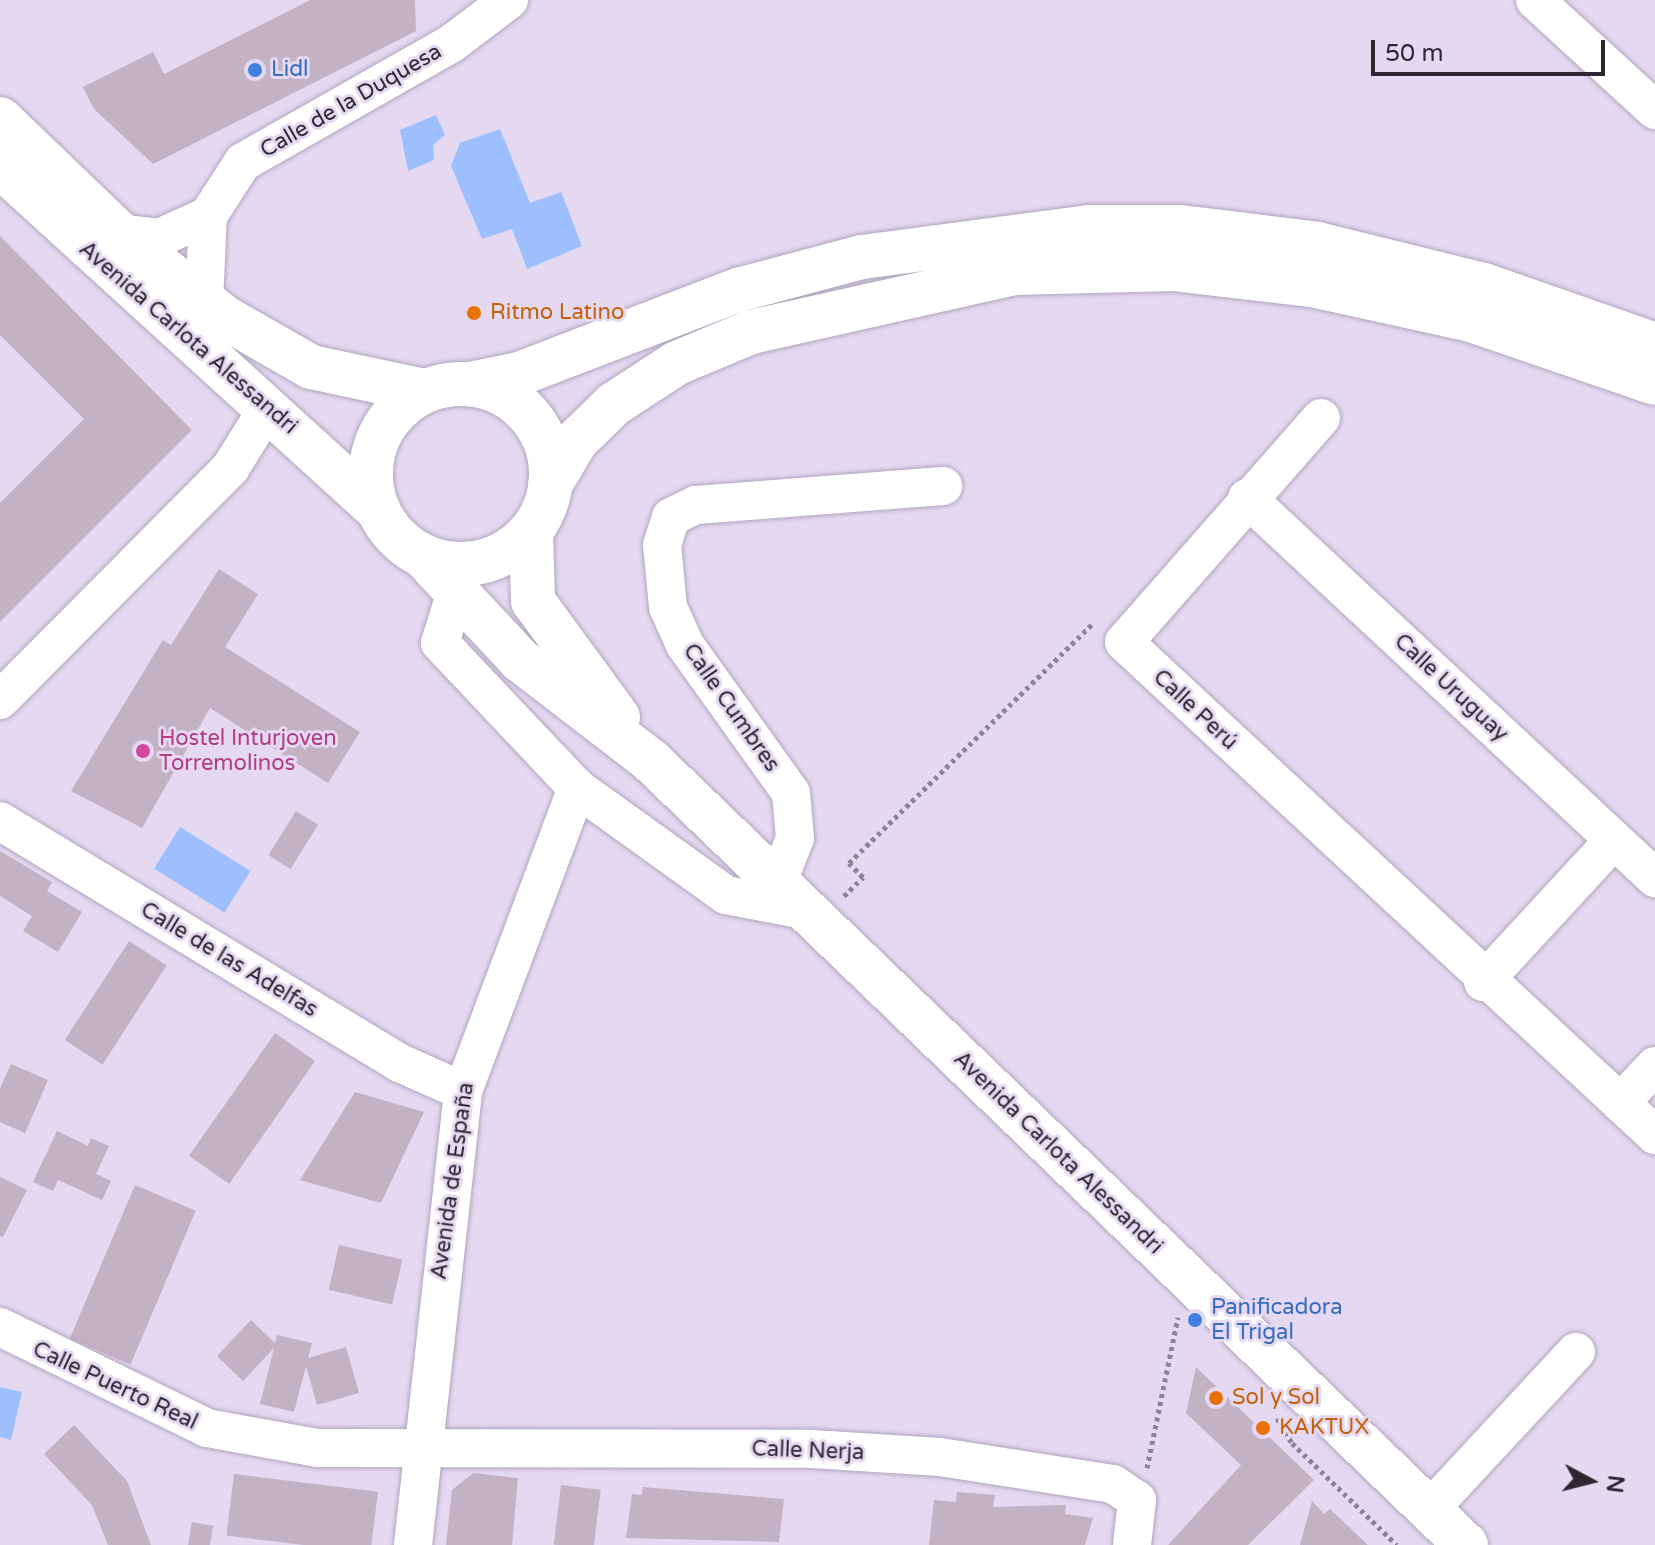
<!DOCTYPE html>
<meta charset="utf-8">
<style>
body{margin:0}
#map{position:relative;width:1655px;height:1545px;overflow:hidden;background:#e4d9f1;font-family:"Varela Round",sans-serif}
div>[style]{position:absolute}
.water>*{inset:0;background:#9dbffe;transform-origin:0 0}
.building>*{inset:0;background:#c3b1c4;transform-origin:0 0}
.path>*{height:5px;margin-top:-2.5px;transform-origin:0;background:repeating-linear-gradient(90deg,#8b8494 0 4px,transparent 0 8px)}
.roads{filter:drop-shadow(0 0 2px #b0a6bd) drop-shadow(0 0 2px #b0a6bd)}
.minor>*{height:38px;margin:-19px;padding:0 19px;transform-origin:19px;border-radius:19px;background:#fff}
.major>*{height:44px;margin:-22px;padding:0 22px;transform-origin:22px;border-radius:22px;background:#fff}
.major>.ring{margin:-22px;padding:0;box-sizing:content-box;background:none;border:44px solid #fff;border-radius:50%}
.dots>*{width:22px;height:22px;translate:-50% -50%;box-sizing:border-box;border:4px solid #e4d9f1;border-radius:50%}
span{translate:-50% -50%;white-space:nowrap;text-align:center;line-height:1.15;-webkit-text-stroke:6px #e4d9f1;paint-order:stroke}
.shop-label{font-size:22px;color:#366cbe}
.left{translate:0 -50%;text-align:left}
.street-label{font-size:22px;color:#2c2831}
.food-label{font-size:22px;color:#c56008}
.hotel-label{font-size:22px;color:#b23c85}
.north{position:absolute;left:1551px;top:1441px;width:80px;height:80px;-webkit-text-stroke:6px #e4d9f1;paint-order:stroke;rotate:97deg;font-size:22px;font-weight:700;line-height:32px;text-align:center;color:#2c2831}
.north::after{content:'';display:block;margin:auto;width:28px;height:36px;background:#2c2831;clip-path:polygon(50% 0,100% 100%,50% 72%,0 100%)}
.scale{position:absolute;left:1371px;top:40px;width:234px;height:36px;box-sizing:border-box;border:4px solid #2c2831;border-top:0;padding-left:10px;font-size:24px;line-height:28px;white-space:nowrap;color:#2c2831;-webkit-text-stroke:6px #e4d9f1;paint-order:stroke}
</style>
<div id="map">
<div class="water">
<i style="clip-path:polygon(436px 115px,445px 135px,433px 145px,434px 160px,408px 171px,400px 130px)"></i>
<i style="clip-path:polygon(500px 129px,530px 203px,561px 192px,582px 246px,527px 269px,512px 229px,482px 239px,451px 166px,460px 143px)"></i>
<i style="left:180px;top:827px;width:83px;height:49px;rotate:32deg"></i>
<i style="clip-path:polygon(0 1387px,22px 1392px,11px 1440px,0 1437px)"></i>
</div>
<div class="building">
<i style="clip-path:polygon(310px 0,415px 0,416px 31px,153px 164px,94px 109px,83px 87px,153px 52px,164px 74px)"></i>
<i style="clip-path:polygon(0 236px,192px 430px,0 622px,0 503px,84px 419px,0 335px)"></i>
<i style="clip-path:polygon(219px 569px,258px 594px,225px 647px,360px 732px,328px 783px,210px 708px,142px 828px,71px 791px,163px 640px,171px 645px)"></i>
<i style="left:296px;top:811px;width:26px;height:52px;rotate:32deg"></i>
<i style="clip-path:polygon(0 851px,52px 882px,47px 891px,82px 912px,58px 952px,23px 931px,32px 916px,0 896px)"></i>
<i style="left:129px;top:941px;width:45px;height:118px;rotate:33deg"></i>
<i style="left:275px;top:1033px;width:49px;height:150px;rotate:35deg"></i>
<i style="clip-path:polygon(11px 1064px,48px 1080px,25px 1133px,0 1122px,0 1089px)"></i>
<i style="clip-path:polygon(355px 1092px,424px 1112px,381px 1203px,300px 1180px)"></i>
<i style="clip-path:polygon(57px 1131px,88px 1146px,91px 1138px,109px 1146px,96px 1174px,111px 1181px,102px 1200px,58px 1180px,53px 1191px,33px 1182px)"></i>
<i style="clip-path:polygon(0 1177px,27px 1190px,3px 1237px,0 1236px)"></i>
<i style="left:135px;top:1185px;width:66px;height:167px;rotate:23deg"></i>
<i style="left:339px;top:1245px;width:65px;height:46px;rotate:13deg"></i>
<i style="clip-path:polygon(251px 1320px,275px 1343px,277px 1335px,312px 1343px,308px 1358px,346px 1347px,359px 1393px,317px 1405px,306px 1366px,294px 1412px,260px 1404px,274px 1348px,243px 1381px,217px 1356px)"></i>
<i style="clip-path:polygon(1196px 1367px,1314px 1480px,1248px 1545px,1168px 1545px,1241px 1465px,1186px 1413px)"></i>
<i style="clip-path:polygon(74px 1425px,127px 1481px,151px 1545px,108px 1545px,92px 1505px,44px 1454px)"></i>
<i style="clip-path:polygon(473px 1473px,518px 1478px,512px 1545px,446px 1545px,452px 1490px)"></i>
<i style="left:234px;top:1474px;width:145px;height:62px;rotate:7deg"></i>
<i style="left:561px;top:1485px;width:40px;height:60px;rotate:7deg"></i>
<i style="clip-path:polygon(643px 1487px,784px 1499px,779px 1542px,626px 1538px,632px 1494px,642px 1495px)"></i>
<i style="clip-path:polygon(957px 1492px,995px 1495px,993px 1507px,1066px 1505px,1065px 1514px,1093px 1518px,1085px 1545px,929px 1545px,934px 1500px,956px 1502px)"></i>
<i style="clip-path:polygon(1312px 1501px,1324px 1514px,1330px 1509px,1368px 1545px,1300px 1545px)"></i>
<i style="clip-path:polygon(192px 1522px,213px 1526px,210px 1545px,188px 1545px)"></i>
</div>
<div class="path">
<i style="left:844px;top:896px;width:27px;rotate:-45deg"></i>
<i style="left:863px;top:877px;width:20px;rotate:-135deg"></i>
<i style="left:849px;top:863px;width:342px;rotate:-44.5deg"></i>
<i style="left:1277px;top:1418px;width:29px;rotate:59deg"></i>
<i style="left:1292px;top:1443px;width:146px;rotate:44.2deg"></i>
<i style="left:1147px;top:1468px;width:154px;rotate:-78.4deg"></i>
</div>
<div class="roads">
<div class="minor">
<i style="left:1535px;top:0;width:163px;rotate:42.5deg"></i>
<i style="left:119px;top:233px;width:40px;rotate:7.1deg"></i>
<i style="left:159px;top:238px;width:54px;rotate:-24.2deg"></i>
<i style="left:204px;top:303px;width:87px;rotate:-87.4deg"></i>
<i style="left:208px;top:216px;width:64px;rotate:-57.1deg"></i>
<i style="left:243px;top:162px;width:239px;rotate:-29.6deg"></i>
<i style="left:451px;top:44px;width:73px;rotate:-37.2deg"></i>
<i style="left:1321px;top:418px;width:298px;rotate:131.3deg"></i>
<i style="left:1124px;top:642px;width:725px;rotate:42.87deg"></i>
<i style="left:1247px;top:498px;width:558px;rotate:42.96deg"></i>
<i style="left:455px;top:595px;width:50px;rotate:107.4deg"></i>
<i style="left:440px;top:643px;width:199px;rotate:46.6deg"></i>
<i style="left:577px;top:788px;width:183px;rotate:35.7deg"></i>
<i style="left:726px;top:895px;width:80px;rotate:10.8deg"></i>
<i style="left:0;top:700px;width:328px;rotate:-45.2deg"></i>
<i style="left:231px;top:467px;width:66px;rotate:-58deg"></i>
<i style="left:0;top:821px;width:468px;rotate:31.2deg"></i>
<i style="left:400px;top:1063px;width:69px;rotate:24deg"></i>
<i style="left:777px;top:884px;width:49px;rotate:-68.6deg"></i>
<i style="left:795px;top:838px;width:45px;rotate:-95.1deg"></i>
<i style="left:791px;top:793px;width:182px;rotate:-125.6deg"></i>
<i style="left:685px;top:645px;width:42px;rotate:-114.1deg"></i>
<i style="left:668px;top:607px;width:62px;rotate:-95.5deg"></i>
<i style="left:662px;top:545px;width:29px;rotate:-72deg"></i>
<i style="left:671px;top:517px;width:28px;rotate:-26deg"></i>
<i style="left:696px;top:505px;width:248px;rotate:-4.4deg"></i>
<i style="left:1483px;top:982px;width:193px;rotate:-47.3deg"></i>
<i style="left:1620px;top:1103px;width:51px;rotate:-46.6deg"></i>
<i style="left:0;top:1327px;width:230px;rotate:26deg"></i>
<i style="left:207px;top:1428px;width:112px;rotate:10.3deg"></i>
<i style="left:317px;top:1448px;width:495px;rotate:0.1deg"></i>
<i style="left:812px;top:1449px;width:128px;rotate:3.6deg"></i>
<i style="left:940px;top:1457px;width:175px;rotate:8.9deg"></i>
<i style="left:1113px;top:1484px;width:29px;rotate:34deg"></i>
<i style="left:1137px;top:1500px;width:45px;rotate:96.3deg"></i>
<i style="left:1429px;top:1510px;width:216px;rotate:-47.1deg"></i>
<i style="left:413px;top:1545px;width:457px;rotate:-83.7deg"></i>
<i style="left:463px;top:1091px;width:324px;rotate:-69.4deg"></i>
</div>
<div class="major">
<i style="left:0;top:119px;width:165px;rotate:43.8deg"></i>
<i style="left:119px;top:233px;width:134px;rotate:38.7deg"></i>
<i style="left:224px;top:317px;width:100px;rotate:29.9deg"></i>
<i style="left:311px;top:367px;width:116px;rotate:12deg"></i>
<i style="left:0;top:166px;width:510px;rotate:42.3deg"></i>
<i style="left:470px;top:384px;width:50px;rotate:-11.5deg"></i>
<i style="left:519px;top:374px;width:235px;rotate:-21deg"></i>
<i style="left:738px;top:290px;width:128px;rotate:-14.9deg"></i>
<i style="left:862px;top:257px;width:229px;rotate:-7.5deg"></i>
<i style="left:1089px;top:227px;width:91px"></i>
<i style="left:1180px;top:227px;width:139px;rotate:7deg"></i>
<i style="left:1318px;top:244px;width:171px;rotate:13.9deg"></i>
<i style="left:1484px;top:285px;width:181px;rotate:19.3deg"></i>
<i class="ring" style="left:371px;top:384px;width:136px;height:136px"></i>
<i style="left:550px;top:485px;width:51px;rotate:-59.4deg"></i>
<i style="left:576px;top:441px;width:53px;rotate:-44.2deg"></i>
<i style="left:614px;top:404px;width:75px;rotate:-33.1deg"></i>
<i style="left:677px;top:363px;width:80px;rotate:-22.7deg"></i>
<i style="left:751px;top:332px;width:270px;rotate:-12.6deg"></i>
<i style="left:1014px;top:273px;width:159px;rotate:-1.4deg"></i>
<i style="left:1173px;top:269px;width:140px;rotate:6.6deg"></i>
<i style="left:1312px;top:285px;width:163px;rotate:12.4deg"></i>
<i style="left:1471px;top:320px;width:194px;rotate:18.9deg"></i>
<i style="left:531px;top:532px;width:69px;rotate:88.3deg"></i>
<i style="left:533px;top:601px;width:144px;rotate:53.8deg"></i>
<i style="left:425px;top:558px;width:139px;rotate:47deg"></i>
<i style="left:520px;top:660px;width:165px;rotate:37.6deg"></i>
<i style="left:651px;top:761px;width:1131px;rotate:43.89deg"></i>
</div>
</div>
<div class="dots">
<i style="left:255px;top:70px;background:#3f7fe0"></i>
<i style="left:474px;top:313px;background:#e8710a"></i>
<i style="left:143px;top:751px;background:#d1479c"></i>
<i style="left:1195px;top:1320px;background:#3f7fe0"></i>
<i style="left:1216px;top:1398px;background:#e8710a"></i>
<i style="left:1263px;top:1428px;background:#e8710a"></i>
</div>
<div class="shop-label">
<span class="left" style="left:271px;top:70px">Lidl</span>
<span class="left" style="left:1211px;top:1320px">Panificadora<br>El Trigal</span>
</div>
<div class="street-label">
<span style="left:351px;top:101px;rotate:-30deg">Calle de la Duquesa</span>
<span style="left:188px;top:338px;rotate:41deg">Avenida Carlota Alessandri</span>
<span style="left:1451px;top:688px;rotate:43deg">Calle Uruguay</span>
<span style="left:731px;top:708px;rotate:55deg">Calle Cumbres</span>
<span style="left:1195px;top:710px;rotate:43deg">Calle Perú</span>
<span style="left:229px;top:960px;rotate:31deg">Calle de las Adelfas</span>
<span style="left:1058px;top:1153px;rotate:44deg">Avenida Carlota Alessandri</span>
<span style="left:453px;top:1181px;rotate:-82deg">Avenida de España</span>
<span style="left:115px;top:1386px;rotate:25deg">Calle Puerto Real</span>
<span style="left:808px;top:1451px;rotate:2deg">Calle Nerja</span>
</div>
<div class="food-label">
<span class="left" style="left:490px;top:313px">Ritmo Latino</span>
<span class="left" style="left:1232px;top:1398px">Sol y Sol</span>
<span class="left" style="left:1279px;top:1428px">KAKTUX</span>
</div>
<div class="hotel-label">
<span class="left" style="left:159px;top:751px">Hostel Inturjoven<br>Torremolinos</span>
</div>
<div class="north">N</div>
<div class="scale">50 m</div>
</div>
